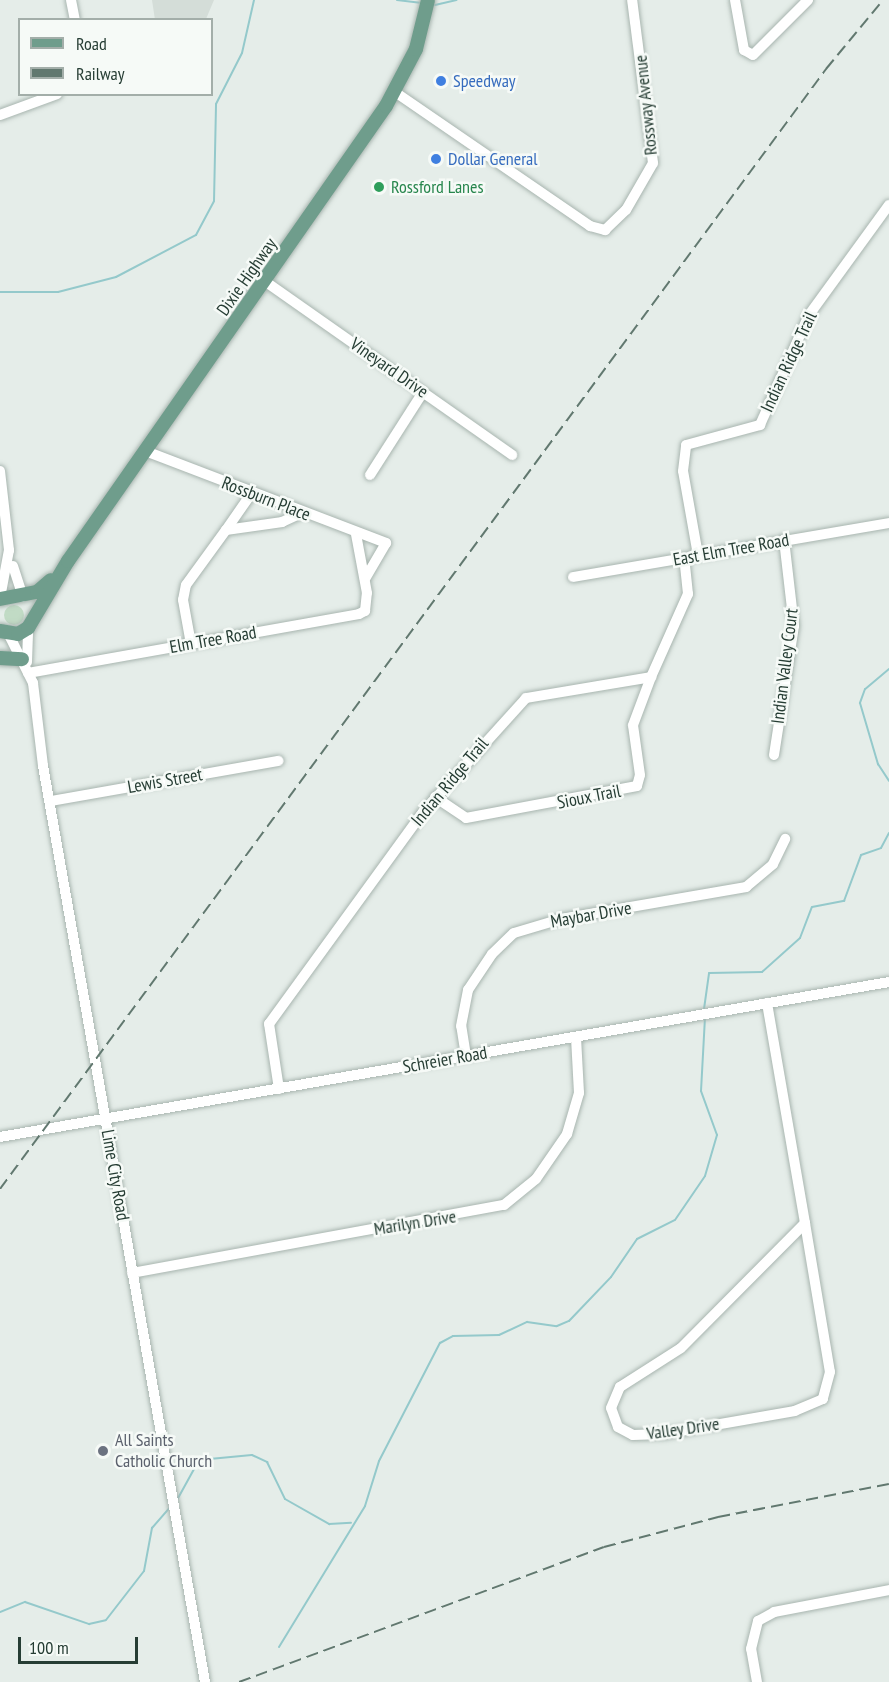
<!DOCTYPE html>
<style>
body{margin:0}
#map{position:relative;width:889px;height:1682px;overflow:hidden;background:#e5ede9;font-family:"PT Sans Narrow",sans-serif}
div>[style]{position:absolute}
.built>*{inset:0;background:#d4ddd8}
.green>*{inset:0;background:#c1dbc5}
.round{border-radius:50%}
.stream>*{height:2px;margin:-1px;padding:0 1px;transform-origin:1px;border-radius:1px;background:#94c9cb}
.roads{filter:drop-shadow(0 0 2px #a8b5af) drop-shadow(0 0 2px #a8b5af)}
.minor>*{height:10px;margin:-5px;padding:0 5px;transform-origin:5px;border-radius:5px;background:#fff}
.major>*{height:14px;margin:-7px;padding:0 7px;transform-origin:7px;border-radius:7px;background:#6f9d8c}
.rail>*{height:2px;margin-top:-1px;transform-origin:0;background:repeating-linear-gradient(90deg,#61786f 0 12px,transparent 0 18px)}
.dots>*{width:16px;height:16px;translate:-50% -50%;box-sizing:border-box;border:3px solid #f6faf7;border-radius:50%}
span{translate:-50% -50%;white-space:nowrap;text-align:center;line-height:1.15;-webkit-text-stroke:5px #f6faf7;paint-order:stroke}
.shop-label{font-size:18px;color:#366cbe}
.left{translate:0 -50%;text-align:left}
.street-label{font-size:18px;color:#263d34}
.leisure-label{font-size:18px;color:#27864d}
.worship-label{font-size:18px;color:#5b616d}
.legend{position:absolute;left:18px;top:18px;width:195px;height:78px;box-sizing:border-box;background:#f6faf7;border:2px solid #a3aea9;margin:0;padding:8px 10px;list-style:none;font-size:18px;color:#263d34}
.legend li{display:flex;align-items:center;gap:12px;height:30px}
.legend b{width:30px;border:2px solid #a3aea9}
.scale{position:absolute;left:18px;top:1637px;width:120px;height:27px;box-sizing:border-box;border:3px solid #263d34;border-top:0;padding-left:8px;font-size:18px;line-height:21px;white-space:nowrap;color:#263d34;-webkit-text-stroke:4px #f6faf7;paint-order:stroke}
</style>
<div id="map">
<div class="built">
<i style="clip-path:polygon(152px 0,214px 0,206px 19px,155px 20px)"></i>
</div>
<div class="green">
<i class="round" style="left:4px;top:605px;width:20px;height:20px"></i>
</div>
<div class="stream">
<i style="left:397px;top:0;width:23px;rotate:7deg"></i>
<i style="left:435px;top:5px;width:22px;rotate:-13deg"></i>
<i style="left:0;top:292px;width:58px"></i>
<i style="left:58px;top:292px;width:60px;rotate:-14.5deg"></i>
<i style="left:116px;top:277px;width:90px;rotate:-27.7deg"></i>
<i style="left:196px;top:235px;width:38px;rotate:-62deg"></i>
<i style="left:214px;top:201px;width:97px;rotate:-88.8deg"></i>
<i style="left:216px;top:104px;width:57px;rotate:-63deg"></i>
<i style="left:242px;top:53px;width:54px;rotate:-77.2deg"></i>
<i style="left:889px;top:669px;width:31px;rotate:140deg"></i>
<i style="left:865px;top:689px;width:15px;rotate:110deg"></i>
<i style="left:860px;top:703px;width:64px;rotate:73.6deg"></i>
<i style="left:878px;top:764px;width:20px;rotate:57deg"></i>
<i style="left:704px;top:1009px;width:36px;rotate:-82deg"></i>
<i style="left:709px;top:973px;width:53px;rotate:-1.1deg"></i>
<i style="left:762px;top:972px;width:51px;rotate:-41.8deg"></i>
<i style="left:800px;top:938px;width:33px;rotate:-69deg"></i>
<i style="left:812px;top:907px;width:33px;rotate:-11deg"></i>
<i style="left:844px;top:901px;width:49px;rotate:-69.7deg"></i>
<i style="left:861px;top:855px;width:21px;rotate:-19deg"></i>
<i style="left:881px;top:848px;width:17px;rotate:-62deg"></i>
<i style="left:177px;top:1500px;width:46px;rotate:-61.2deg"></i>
<i style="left:199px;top:1460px;width:53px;rotate:-5.4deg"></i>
<i style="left:252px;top:1455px;width:17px;rotate:25deg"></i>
<i style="left:267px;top:1462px;width:41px;rotate:64.1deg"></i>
<i style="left:285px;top:1499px;width:51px;rotate:29.6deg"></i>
<i style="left:329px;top:1524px;width:22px;rotate:-3deg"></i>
<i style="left:0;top:1612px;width:27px;rotate:-22deg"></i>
<i style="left:25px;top:1602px;width:68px;rotate:19deg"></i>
<i style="left:89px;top:1624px;width:17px;rotate:-13deg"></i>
<i style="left:106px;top:1620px;width:62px;rotate:-52.2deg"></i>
<i style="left:144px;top:1571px;width:44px;rotate:-79.5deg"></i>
<i style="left:152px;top:1528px;width:29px;rotate:-49deg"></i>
<i style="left:279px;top:1647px;width:165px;rotate:-58.6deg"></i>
<i style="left:365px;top:1506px;width:47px;rotate:-72.7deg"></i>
<i style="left:379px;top:1461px;width:133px;rotate:-62.7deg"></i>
<i style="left:440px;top:1343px;width:15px;rotate:-28deg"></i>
<i style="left:453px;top:1336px;width:46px;rotate:-1.2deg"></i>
<i style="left:499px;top:1335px;width:31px;rotate:-25deg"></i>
<i style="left:527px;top:1322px;width:30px;rotate:8deg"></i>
<i style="left:557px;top:1326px;width:13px;rotate:-23deg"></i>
<i style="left:569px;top:1321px;width:61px;rotate:-46.3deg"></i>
<i style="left:611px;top:1277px;width:46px;rotate:-55.6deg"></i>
<i style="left:637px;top:1239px;width:42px;rotate:-26.6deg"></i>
<i style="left:675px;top:1220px;width:53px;rotate:-55.7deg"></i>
<i style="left:705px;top:1176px;width:43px;rotate:-73.7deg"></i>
<i style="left:717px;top:1135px;width:47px;rotate:-110deg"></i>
<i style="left:701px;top:1091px;width:73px;rotate:-86.9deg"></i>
</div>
<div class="roads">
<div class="minor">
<i style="left:71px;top:0;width:20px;rotate:79deg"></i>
<i style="left:735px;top:0;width:51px;rotate:79.8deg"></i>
<i style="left:744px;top:50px;width:10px;rotate:29deg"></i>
<i style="left:753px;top:55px;width:78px;rotate:-45deg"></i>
<i style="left:395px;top:92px;width:237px;rotate:34.5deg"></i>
<i style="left:590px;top:226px;width:16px;rotate:15deg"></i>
<i style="left:605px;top:230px;width:29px;rotate:-44deg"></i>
<i style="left:626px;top:210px;width:54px;rotate:-60.1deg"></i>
<i style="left:653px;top:163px;width:164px;rotate:-97.3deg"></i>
<i style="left:0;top:115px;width:61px;rotate:-20.2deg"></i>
<i style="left:266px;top:282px;width:301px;rotate:35.1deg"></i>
<i style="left:148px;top:452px;width:255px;rotate:20.9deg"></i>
<i style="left:386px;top:543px;width:42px;rotate:120.3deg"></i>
<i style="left:0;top:471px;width:80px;rotate:83.5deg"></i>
<i style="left:9px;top:550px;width:49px;rotate:100.6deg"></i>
<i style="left:370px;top:475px;width:98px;rotate:-57.4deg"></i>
<i style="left:226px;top:530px;width:44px;rotate:-55.2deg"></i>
<i style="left:698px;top:555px;width:85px;rotate:-100.1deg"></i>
<i style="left:683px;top:471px;width:26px;rotate:-83deg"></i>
<i style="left:686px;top:445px;width:77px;rotate:-15.1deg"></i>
<i style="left:760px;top:425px;width:120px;rotate:-66deg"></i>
<i style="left:809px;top:315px;width:136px;rotate:-54deg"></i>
<i style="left:13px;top:566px;width:32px;rotate:72deg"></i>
<i style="left:573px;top:577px;width:321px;rotate:-9.7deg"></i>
<i style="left:9px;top:635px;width:54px;rotate:63.4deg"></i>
<i style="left:33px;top:683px;width:84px;rotate:83.1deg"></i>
<i style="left:43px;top:766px;width:930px;rotate:79.97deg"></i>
<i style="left:191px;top:644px;width:45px;rotate:-100.3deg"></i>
<i style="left:183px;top:600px;width:15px;rotate:-79deg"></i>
<i style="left:186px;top:585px;width:68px;rotate:-54deg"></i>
<i style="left:226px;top:530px;width:57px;rotate:-8.1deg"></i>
<i style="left:282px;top:522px;width:21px;rotate:-25deg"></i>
<i style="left:27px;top:662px;width:34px;rotate:-88deg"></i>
<i style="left:28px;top:673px;width:336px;rotate:-10.1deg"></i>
<i style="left:359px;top:614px;width:7px;rotate:-27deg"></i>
<i style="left:365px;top:611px;width:18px;rotate:-84deg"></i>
<i style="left:367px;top:593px;width:60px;rotate:-100.6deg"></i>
<i style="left:774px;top:755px;width:131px;rotate:-81.2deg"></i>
<i style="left:794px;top:626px;width:87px;rotate:-96.6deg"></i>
<i style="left:435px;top:797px;width:37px;rotate:34deg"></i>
<i style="left:466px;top:818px;width:174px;rotate:-10.6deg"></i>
<i style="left:637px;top:786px;width:11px;rotate:-75deg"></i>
<i style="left:640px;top:775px;width:50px;rotate:-98deg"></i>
<i style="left:633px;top:725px;width:51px;rotate:-69.4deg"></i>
<i style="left:51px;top:801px;width:231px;rotate:-10deg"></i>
<i style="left:767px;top:1003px;width:223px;rotate:80.2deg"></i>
<i style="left:466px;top:1056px;width:30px;rotate:-99deg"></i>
<i style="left:461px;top:1026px;width:37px;rotate:-79deg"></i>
<i style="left:468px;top:990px;width:43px;rotate:-56.3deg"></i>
<i style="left:492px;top:954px;width:30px;rotate:-44deg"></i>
<i style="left:514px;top:933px;width:49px;rotate:-16.6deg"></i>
<i style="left:561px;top:919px;width:188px;rotate:-9.8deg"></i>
<i style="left:746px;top:887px;width:35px;rotate:-40deg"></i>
<i style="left:773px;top:864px;width:28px;rotate:-64deg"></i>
<i style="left:279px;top:1089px;width:66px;rotate:-98.7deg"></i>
<i style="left:269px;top:1024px;width:263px;rotate:-54deg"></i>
<i style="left:424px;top:811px;width:152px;rotate:-47.9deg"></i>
<i style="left:526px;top:698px;width:127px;rotate:-9.5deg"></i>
<i style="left:651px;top:677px;width:91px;rotate:-66deg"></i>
<i style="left:688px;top:594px;width:36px;rotate:-96deg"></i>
<i style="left:0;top:1137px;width:902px;rotate:-9.89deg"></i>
<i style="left:805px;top:1223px;width:151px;rotate:80.5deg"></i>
<i style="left:830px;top:1372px;width:28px;rotate:105deg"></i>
<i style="left:823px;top:1399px;width:30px;rotate:157deg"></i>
<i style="left:795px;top:1411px;width:134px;rotate:170.1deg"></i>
<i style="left:663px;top:1434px;width:30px;rotate:178deg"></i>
<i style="left:633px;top:1435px;width:17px;rotate:-152deg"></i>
<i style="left:618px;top:1427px;width:20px;rotate:-110deg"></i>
<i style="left:611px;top:1408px;width:23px;rotate:-67deg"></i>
<i style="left:620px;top:1387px;width:72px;rotate:-32.6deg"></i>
<i style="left:681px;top:1348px;width:176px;rotate:-45.2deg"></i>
<i style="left:132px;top:1273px;width:378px;rotate:-10.4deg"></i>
<i style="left:504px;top:1205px;width:41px;rotate:-39.1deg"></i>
<i style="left:536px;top:1179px;width:55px;rotate:-55.4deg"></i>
<i style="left:567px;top:1134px;width:43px;rotate:-73.7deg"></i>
<i style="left:579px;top:1093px;width:56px;rotate:-93.1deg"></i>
<i style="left:757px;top:1682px;width:34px;rotate:-100deg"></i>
<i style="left:751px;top:1649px;width:29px;rotate:-76deg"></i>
<i style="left:758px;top:1621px;width:18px;rotate:-29deg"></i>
<i style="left:774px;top:1612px;width:117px;rotate:-10.8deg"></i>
</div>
<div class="major">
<i style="left:0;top:599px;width:38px;rotate:-11deg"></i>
<i style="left:37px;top:592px;width:18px;rotate:-41deg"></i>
<i style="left:0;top:631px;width:18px;rotate:9deg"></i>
<i style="left:18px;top:634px;width:12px;rotate:-31deg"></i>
<i style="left:28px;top:628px;width:78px;rotate:-59.2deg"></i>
<i style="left:68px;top:561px;width:555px;rotate:-55.05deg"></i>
<i style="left:386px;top:106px;width:64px;rotate:-62.2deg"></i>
<i style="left:416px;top:49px;width:50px;rotate:-76.2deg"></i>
<i style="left:0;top:658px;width:22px;rotate:3deg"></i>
</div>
</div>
<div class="rail">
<i style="left:0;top:1189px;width:1392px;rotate:-53.59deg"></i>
<i style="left:826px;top:69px;width:89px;rotate:-50.4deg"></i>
<i style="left:239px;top:1682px;width:389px;rotate:-20.3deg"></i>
<i style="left:604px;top:1547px;width:118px;rotate:-14.7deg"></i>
<i style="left:718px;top:1517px;width:174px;rotate:-10.9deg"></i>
</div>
<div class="dots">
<i style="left:441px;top:81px;background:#3f7fe0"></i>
<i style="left:436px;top:159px;background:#3f7fe0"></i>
<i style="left:379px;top:187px;background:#2e9e5b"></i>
<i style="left:103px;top:1451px;background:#6b7280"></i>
</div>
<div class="shop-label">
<span class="left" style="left:453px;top:81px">Speedway</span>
<span class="left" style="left:448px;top:159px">Dollar General</span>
</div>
<div class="street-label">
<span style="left:646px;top:105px;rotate:-96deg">Rossway Avenue</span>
<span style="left:247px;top:277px;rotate:-55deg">Dixie Highway</span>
<span style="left:789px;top:362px;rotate:-65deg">Indian Ridge Trail</span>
<span style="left:389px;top:368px;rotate:35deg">Vineyard Drive</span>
<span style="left:266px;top:499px;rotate:21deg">Rossburn Place</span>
<span style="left:731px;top:550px;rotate:-10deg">East Elm Tree Road</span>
<span style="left:213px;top:640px;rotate:-10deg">Elm Tree Road</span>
<span style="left:785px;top:666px;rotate:-83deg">Indian Valley Court</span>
<span style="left:165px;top:781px;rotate:-10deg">Lewis Street</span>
<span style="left:450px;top:782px;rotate:-50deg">Indian Ridge Trail</span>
<span style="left:589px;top:797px;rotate:-11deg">Sioux Trail</span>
<span style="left:591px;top:915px;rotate:-10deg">Maybar Drive</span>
<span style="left:445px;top:1060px;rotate:-10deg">Schreier Road</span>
<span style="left:115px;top:1175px;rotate:80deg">Lime City Road</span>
<span style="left:415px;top:1223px;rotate:-9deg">Marilyn Drive</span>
<span style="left:683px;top:1429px;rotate:-8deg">Valley Drive</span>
</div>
<div class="leisure-label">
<span class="left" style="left:391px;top:187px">Rossford Lanes</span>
</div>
<div class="worship-label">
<span class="left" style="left:115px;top:1451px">All Saints<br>Catholic Church</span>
</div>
<ul class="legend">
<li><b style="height:8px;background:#6f9d8c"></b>Road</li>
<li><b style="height:8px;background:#61786f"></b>Railway</li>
</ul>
<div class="scale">100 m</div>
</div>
